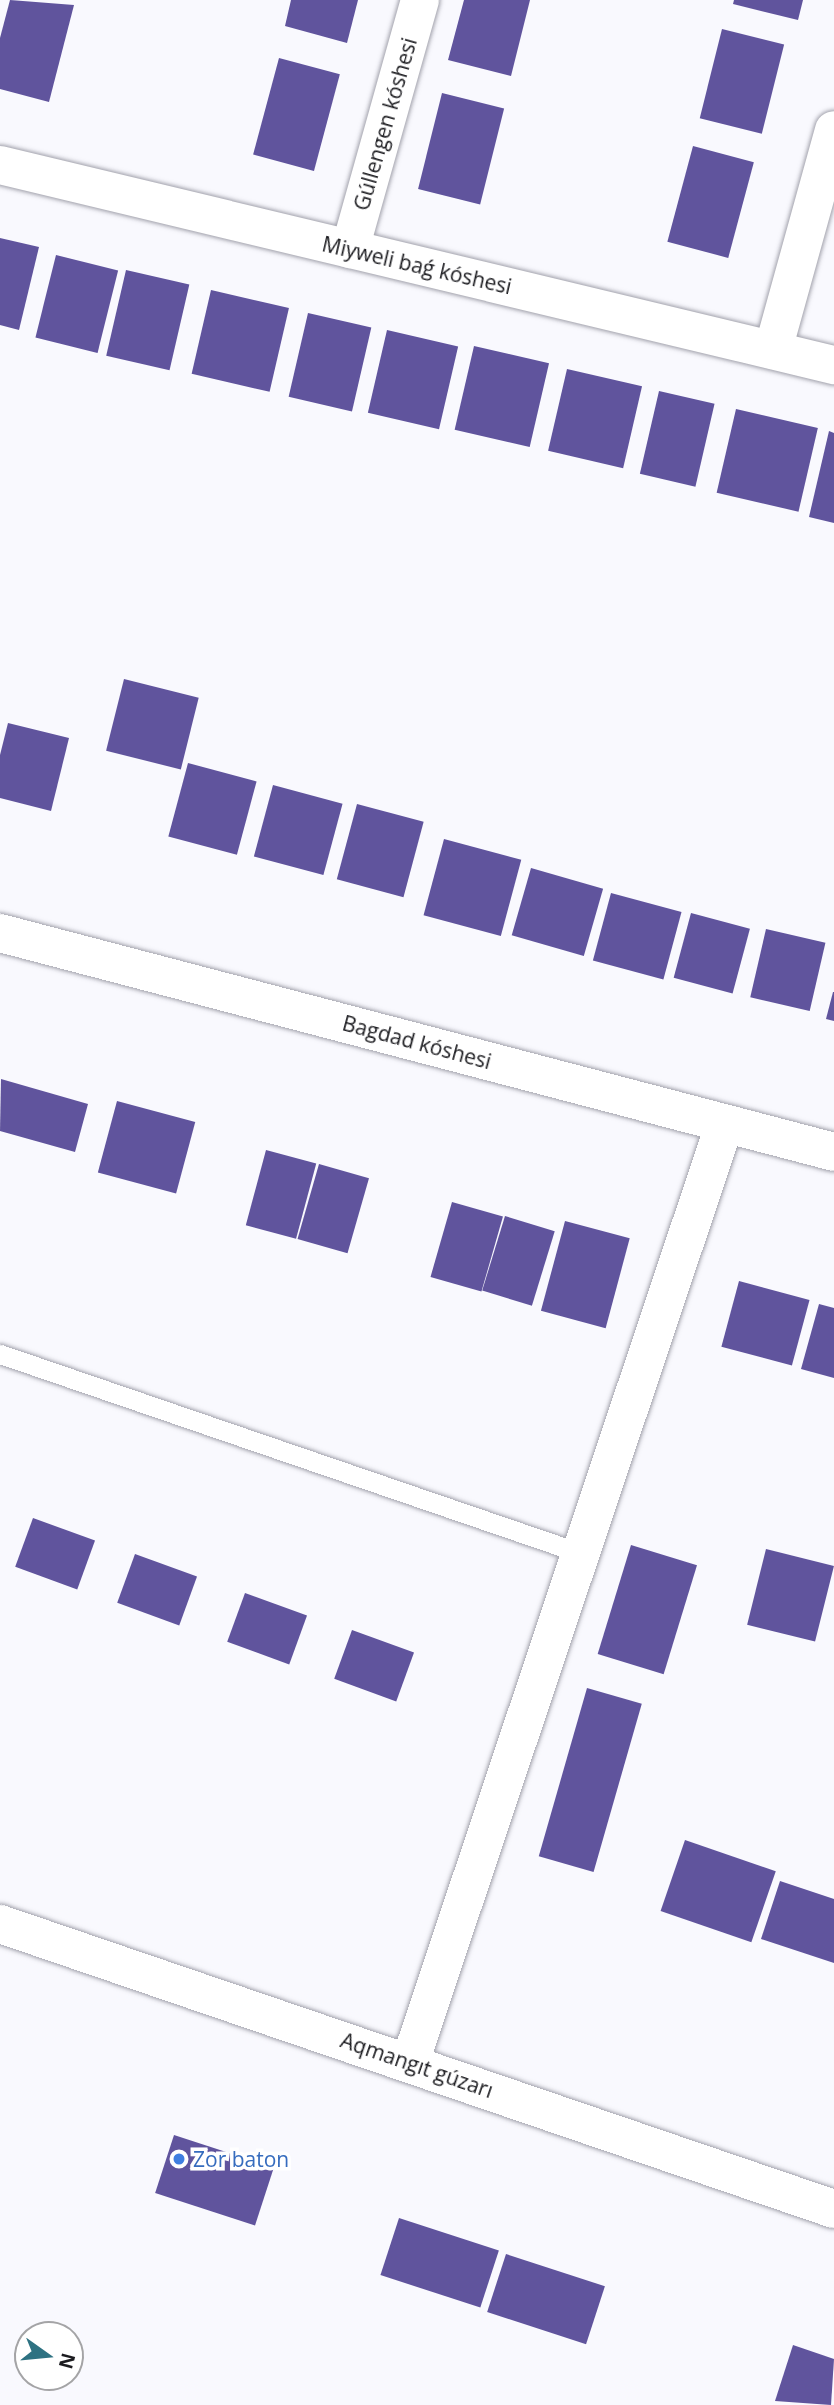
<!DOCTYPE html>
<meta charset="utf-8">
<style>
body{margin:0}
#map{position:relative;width:834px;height:2405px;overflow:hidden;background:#f9f9fe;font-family:"Open Sans",sans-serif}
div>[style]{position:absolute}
.building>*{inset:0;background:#60549d;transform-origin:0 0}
.roads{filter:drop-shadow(0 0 2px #a2a2ac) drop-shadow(0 0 2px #a2a2ac)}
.lane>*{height:19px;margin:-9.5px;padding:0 9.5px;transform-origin:9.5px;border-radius:9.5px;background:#fff}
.street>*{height:38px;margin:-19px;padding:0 19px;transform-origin:19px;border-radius:19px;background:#fff}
.secondary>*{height:38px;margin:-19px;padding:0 19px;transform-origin:19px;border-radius:19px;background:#fff}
.dots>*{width:19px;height:19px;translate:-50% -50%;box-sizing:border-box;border:4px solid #fff;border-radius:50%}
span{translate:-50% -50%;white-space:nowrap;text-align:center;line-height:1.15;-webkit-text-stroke:7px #fff;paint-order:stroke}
.street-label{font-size:21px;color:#1c1c20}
.shop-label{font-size:21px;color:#366cbe}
.left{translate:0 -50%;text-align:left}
.north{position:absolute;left:14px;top:2321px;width:70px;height:70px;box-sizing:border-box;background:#fff;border:2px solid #a4a4a6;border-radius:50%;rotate:105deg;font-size:19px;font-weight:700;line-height:28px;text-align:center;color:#1c1c20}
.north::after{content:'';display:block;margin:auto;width:24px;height:32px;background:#2e7282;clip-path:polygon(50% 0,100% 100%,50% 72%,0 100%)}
</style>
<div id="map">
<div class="building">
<i style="clip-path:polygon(10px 0,74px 5px,49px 102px,0 89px,0 38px)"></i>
<i style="clip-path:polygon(291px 0,358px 0,347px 43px,285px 26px)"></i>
<i style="clip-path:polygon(464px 0,530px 0,511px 76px,448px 60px)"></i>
<i style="clip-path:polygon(734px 0,803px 0,798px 20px,733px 4px)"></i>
<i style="left:722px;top:29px;width:64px;height:92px;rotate:14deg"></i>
<i style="left:279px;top:58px;width:63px;height:100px;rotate:15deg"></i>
<i style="left:442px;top:93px;width:64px;height:99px;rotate:14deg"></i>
<i style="left:693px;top:146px;width:63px;height:99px;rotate:15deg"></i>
<i style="clip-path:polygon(0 238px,39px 247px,19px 330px,0 325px)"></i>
<i style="left:56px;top:255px;width:64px;height:85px;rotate:14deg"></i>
<i style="left:126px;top:270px;width:65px;height:88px;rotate:13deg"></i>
<i style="left:211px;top:290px;width:80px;height:86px;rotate:13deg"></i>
<i style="left:308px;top:313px;width:65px;height:86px;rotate:13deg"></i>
<i style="left:387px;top:330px;width:73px;height:85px;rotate:13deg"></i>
<i style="left:474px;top:346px;width:77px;height:86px;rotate:13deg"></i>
<i style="left:567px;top:369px;width:77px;height:84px;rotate:13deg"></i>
<i style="left:659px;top:391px;width:57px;height:85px;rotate:13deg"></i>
<i style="left:736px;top:409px;width:84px;height:86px;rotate:13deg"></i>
<i style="clip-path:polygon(829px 431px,834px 433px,834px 523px,809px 517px)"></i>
<i style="left:124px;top:679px;width:77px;height:74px;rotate:14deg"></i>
<i style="clip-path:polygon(8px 723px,69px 738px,51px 811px,0 798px,0 755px)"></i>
<i style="left:188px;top:763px;width:71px;height:76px;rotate:15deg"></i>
<i style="left:273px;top:785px;width:72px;height:74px;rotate:15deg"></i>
<i style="left:357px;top:804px;width:69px;height:78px;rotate:15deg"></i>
<i style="left:444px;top:839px;width:80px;height:79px;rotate:15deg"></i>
<i style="left:531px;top:868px;width:75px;height:70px;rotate:16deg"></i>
<i style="left:611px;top:893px;width:73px;height:70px;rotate:15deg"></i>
<i style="left:691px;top:913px;width:61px;height:67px;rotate:15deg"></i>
<i style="left:766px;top:929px;width:61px;height:70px;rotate:13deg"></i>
<i style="clip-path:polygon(833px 992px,834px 992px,834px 1021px,826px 1019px)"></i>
<i style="clip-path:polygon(1px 1079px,88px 1104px,75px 1152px,0 1131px)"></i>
<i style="left:117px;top:1101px;width:81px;height:74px;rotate:15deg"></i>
<i style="left:266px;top:1150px;width:52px;height:78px;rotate:15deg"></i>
<i style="left:319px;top:1164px;width:52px;height:78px;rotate:16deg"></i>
<i style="left:452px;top:1202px;width:53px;height:78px;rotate:16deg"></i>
<i style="left:505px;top:1216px;width:52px;height:78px;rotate:17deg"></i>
<i style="left:565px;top:1221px;width:67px;height:93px;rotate:15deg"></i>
<i style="left:739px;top:1281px;width:73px;height:68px;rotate:15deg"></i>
<i style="clip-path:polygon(819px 1304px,834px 1308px,834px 1378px,801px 1369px)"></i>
<i style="left:33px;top:1518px;width:66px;height:52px;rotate:20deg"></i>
<i style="left:631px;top:1545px;width:69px;height:114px;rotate:17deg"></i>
<i style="left:766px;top:1549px;width:70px;height:78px;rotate:14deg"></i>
<i style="left:135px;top:1554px;width:66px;height:52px;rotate:20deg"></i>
<i style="left:245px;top:1593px;width:66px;height:52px;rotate:20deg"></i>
<i style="left:352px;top:1630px;width:66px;height:52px;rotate:20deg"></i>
<i style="left:587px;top:1688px;width:57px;height:175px;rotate:16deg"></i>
<i style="left:685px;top:1840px;width:96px;height:75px;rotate:19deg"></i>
<i style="clip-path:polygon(780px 1881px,834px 1899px,834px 1963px,761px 1939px)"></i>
<i style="left:174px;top:2135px;width:105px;height:61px;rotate:18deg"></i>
<i style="left:399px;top:2218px;width:105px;height:60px;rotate:18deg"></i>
<i style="left:506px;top:2254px;width:104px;height:61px;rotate:18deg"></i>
<i style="clip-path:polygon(793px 2345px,834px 2359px,831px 2405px,775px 2401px)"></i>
</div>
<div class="roads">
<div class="lane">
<i style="left:0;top:1354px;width:616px;rotate:18.93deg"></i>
</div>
<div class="street">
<i style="left:0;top:165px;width:858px;rotate:13.49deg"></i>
<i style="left:350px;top:249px;width:259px;rotate:-74.3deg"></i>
<i style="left:773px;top:350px;width:228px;rotate:-74.5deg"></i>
<i style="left:0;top:933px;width:862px;rotate:14.71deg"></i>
<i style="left:410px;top:2062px;width:990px;rotate:-71.46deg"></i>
</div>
<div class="secondary">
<i style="left:0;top:1924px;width:881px;rotate:18.87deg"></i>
</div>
</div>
<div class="dots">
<i style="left:179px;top:2159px;background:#3f7fe0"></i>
</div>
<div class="street-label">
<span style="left:385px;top:124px;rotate:-74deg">Gúllengen kóshesi</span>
<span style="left:417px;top:265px;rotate:13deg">Miyweli baǵ kóshesi</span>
<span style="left:417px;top:1042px;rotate:15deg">Bagdad kóshesi</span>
<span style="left:417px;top:2065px;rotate:19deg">Aqmangıt gúzarı</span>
</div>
<div class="shop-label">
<span class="left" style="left:193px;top:2159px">Zor baton</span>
</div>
<div class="north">N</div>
</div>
